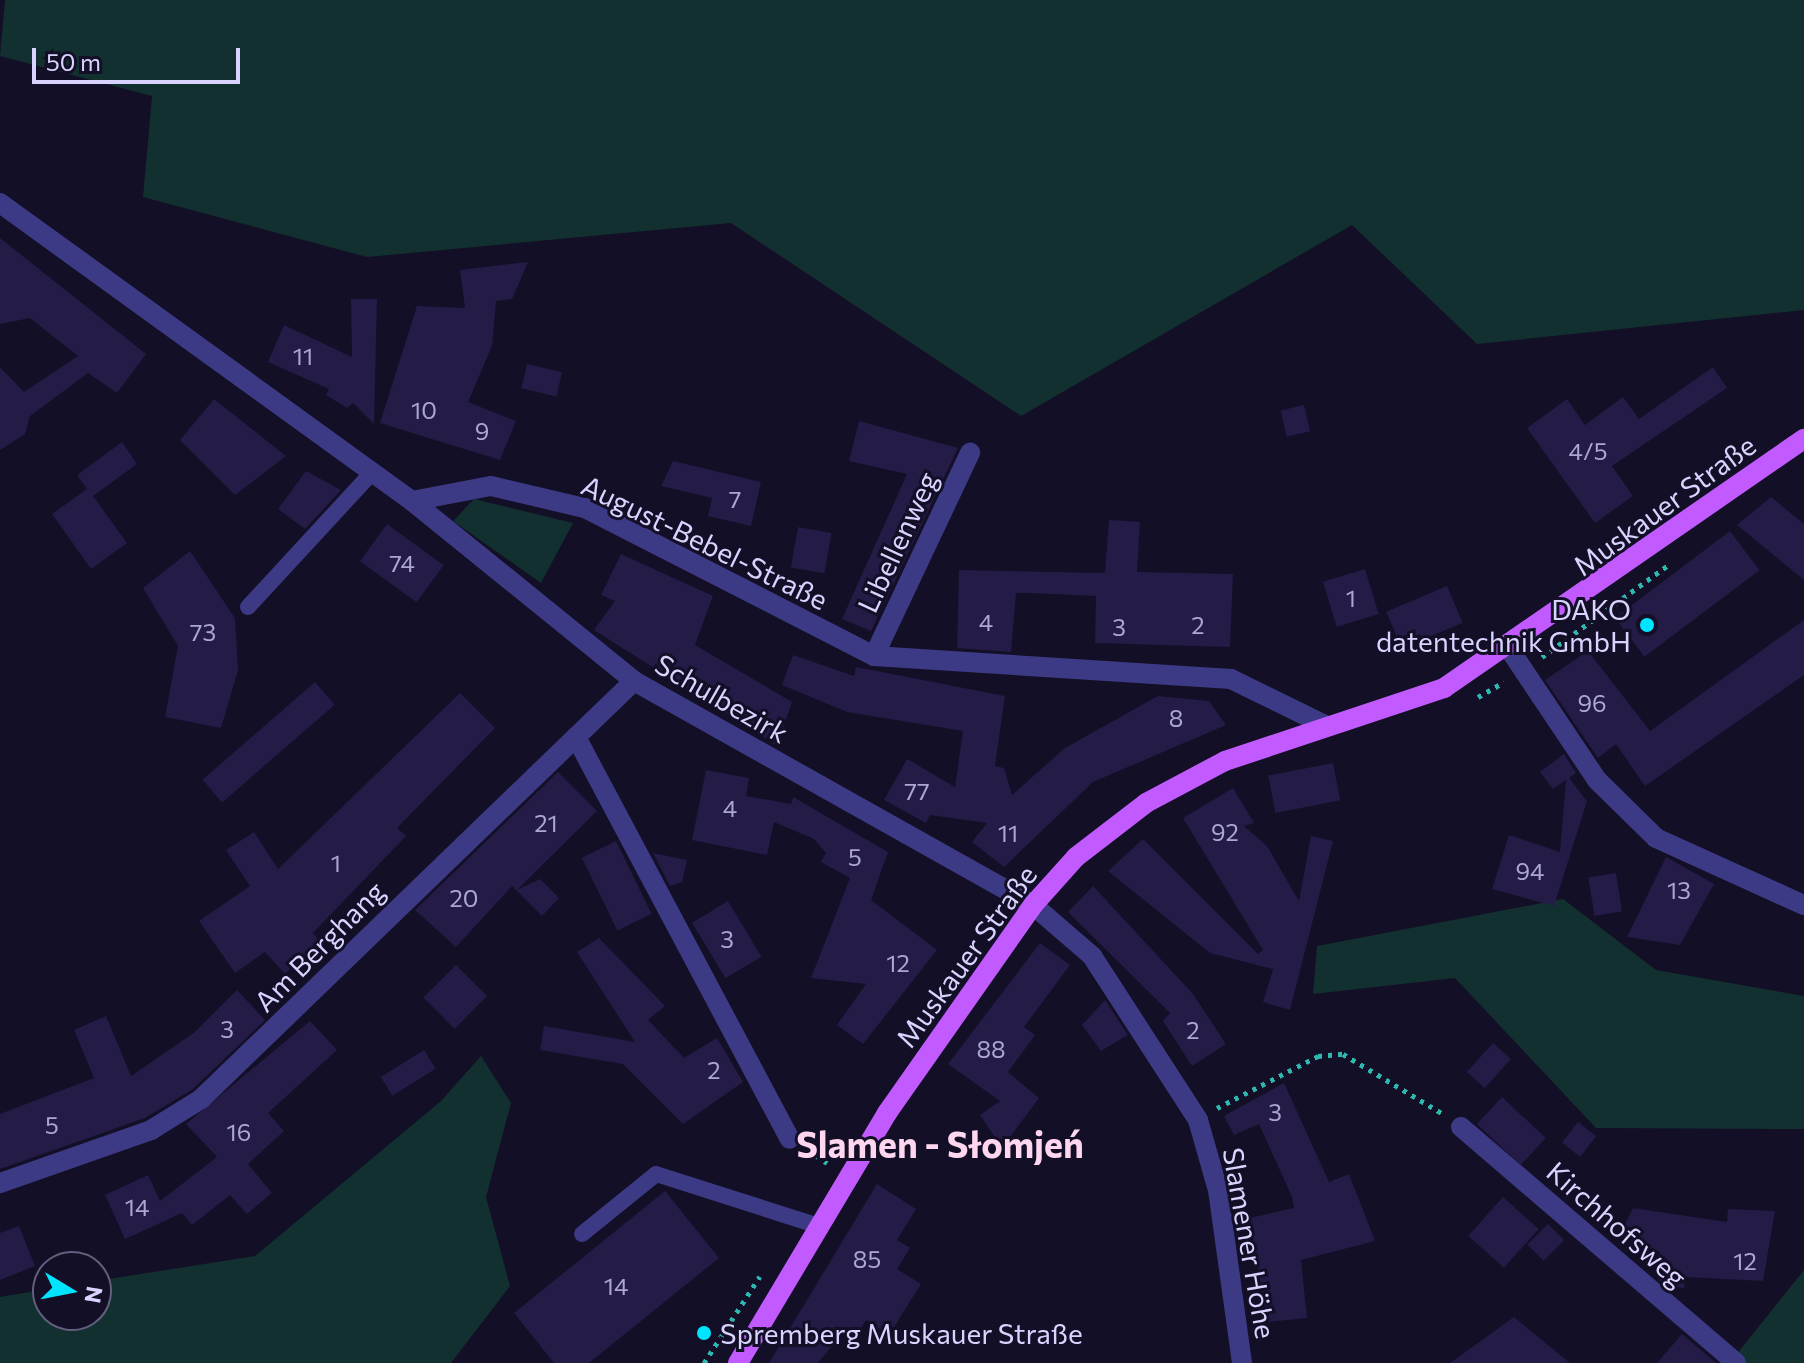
<!DOCTYPE html>
<meta charset="utf-8">
<style>
body{margin:0}
#map{position:relative;width:1804px;height:1363px;overflow:hidden;background:#130f26;font-family:Commissioner,sans-serif}
div>[style]{position:absolute}
.green>*{inset:0;background:#12302f}
.building>*{inset:0;background:#241b47;transform-origin:0 0}
.path>*{height:5px;margin-top:-2.5px;transform-origin:0;background:repeating-linear-gradient(90deg,#2fb8b0 0 4px,transparent 0 10px)}
.lane>*{height:16px;margin:-8px;padding:0 8px;transform-origin:8px;border-radius:8px;background:#3d3a85}
.street>*{height:20px;margin:-10px;padding:0 10px;transform-origin:10px;border-radius:10px;background:#3d3a85}
.primary>*{height:20px;margin:-10px;padding:0 10px;transform-origin:10px;border-radius:10px;background:#c25bff}
.dots>*{width:22px;height:22px;translate:-50% -50%;box-sizing:border-box;border:4px solid #130f26;border-radius:50%}
span{translate:-50% -50%;white-space:nowrap;text-align:center;line-height:1.15;-webkit-text-stroke:6px #130f26;paint-order:stroke}
.number-label{font-size:24px;color:#aca6d1}
.number-label span{-webkit-text-stroke-width:0}
.street-label{font-size:28px;color:#d9d4ff}
.poi-label{font-size:28px;color:#d9d4ff}
.right{translate:-100% -50%;text-align:right}
.left{translate:0 -50%;text-align:left}
.district-label{font-size:36px;color:#ffd6f0;font-weight:700}
.north{position:absolute;left:32px;top:1251px;width:80px;height:80px;box-sizing:border-box;background:#130f26;border:2px solid #625e7d;border-radius:50%;rotate:100deg;font-size:22px;font-weight:700;line-height:32px;text-align:center;color:#d9d4ff}
.north::after{content:'';display:block;margin:auto;width:28px;height:36px;background:#00e5ff;clip-path:polygon(50% 0,100% 100%,50% 72%,0 100%)}
.scale{position:absolute;left:32px;top:48px;width:208px;height:36px;box-sizing:border-box;border:4px solid #d9d4ff;border-top:0;padding-left:10px;font-size:24px;line-height:28px;white-space:nowrap;color:#d9d4ff;-webkit-text-stroke:6px #130f26;paint-order:stroke}
</style>
<div id="map">
<div class="green">
<i style="clip-path:polygon(5px 0,1804px 0,1804px 310px,1477px 344px,1352px 225px,1021px 416px,731px 223px,367px 257px,143px 197px,152px 96px,0 56px)"></i>
<i style="clip-path:polygon(474px 499px,573px 523px,541px 583px,453px 521px)"></i>
<i style="clip-path:polygon(1563px 899px,1656px 970px,1804px 996px,1804px 1129px,1596px 1128px,1455px 978px,1313px 994px,1317px 946px)"></i>
<i style="clip-path:polygon(481px 1056px,511px 1103px,486px 1197px,510px 1286px,451px 1363px,0 1363px,0 1297px,48px 1289px,48px 1315px,96px 1315px,96px 1281px,255px 1256px,441px 1101px)"></i>
<i style="clip-path:polygon(1804px 1270px,1804px 1363px,1736px 1363px,1732px 1360px)"></i>
</div>
<div class="building">
<i style="clip-path:polygon(0 238px,146px 354px,117px 393px,88px 373px,30px 416px,25px 434px,0 450px,0 367px,24px 392px,78px 356px,30px 318px,0 324px)"></i>
<i style="clip-path:polygon(528px 262px,512px 299px,496px 301px,492px 346px,468px 402px,516px 421px,500px 460px,380px 423px,417px 306px,465px 308px,460px 270px)"></i>
<i style="clip-path:polygon(351px 299px,377px 299px,374px 424px,353px 403px,347px 408px,326px 395px,329px 389px,268px 362px,284px 325px,352px 357px)"></i>
<i style="left:527px;top:364px;width:36px;height:25px;rotate:13deg"></i>
<i style="clip-path:polygon(1713px 367px,1727px 388px,1612px 466px,1633px 496px,1595px 523px,1527px 428px,1567px 399px,1585px 425px,1623px 397px,1639px 419px)"></i>
<i style="clip-path:polygon(214px 399px,286px 456px,235px 495px,180px 440px)"></i>
<i style="left:1304px;top:405px;width:27px;height:24px;rotate:77deg"></i>
<i style="clip-path:polygon(859px 421px,958px 448px,871px 631px,842px 619px,907px 474px,849px 461px)"></i>
<i style="clip-path:polygon(122px 442px,137px 464px,93px 496px,127px 543px,91px 569px,52px 514px,87px 489px,77px 475px)"></i>
<i style="clip-path:polygon(673px 461px,761px 482px,751px 526px,708px 516px,712px 498px,661px 486px)"></i>
<i style="clip-path:polygon(306px 471px,341px 490px,305px 529px,278px 509px)"></i>
<i style="clip-path:polygon(1771px 497px,1804px 524px,1804px 580px,1737px 525px)"></i>
<i style="clip-path:polygon(1109px 520px,1140px 522px,1137px 572px,1233px 574px,1230px 647px,1095px 643px,1096px 596px,1030px 593px,1016px 593px,1011px 652px,957px 648px,959px 570px,1105px 573px)"></i>
<i style="left:387px;top:524px;width:70px;height:46px;rotate:36deg"></i>
<i style="left:798px;top:527px;width:34px;height:41px;rotate:10deg"></i>
<i style="left:1730px;top:531px;width:49px;height:144px;rotate:53deg"></i>
<i style="clip-path:polygon(190px 551px,235px 618px,238px 670px,221px 728px,165px 717px,178px 646px,143px 588px)"></i>
<i style="clip-path:polygon(621px 554px,713px 596px,695px 645px,792px 702px,777px 746px,594px 630px,615px 601px,601px 595px)"></i>
<i style="left:1365px;top:569px;width:47px;height:44px;rotate:73deg"></i>
<i style="left:1447px;top:586px;width:40px;height:66px;rotate:67deg"></i>
<i style="clip-path:polygon(1804px 620px,1804px 675px,1645px 786px,1616px 744px,1598px 758px,1545px 680px,1588px 651px,1650px 731px)"></i>
<i style="clip-path:polygon(793px 655px,854px 676px,856px 667px,1005px 696px,995px 766px,1004px 768px,1012px 795px,1065px 748px,1158px 696px,1209px 701px,1226px 725px,1093px 782px,1004px 867px,972px 842px,987px 823px,930px 815px,926px 823px,884px 800px,907px 759px,955px 787px,963px 731px,847px 712px,782px 685px)"></i>
<i style="left:315px;top:682px;width:30px;height:149px;rotate:49deg"></i>
<i style="clip-path:polygon(460px 693px,495px 728px,397px 828px,406px 836px,313px 933px,320px 941px,285px 974px,265px 952px,235px 973px,199px 921px,250px 886px,226px 850px,254px 832px,278px 869px)"></i>
<i style="clip-path:polygon(1564px 754px,1576px 773px,1569px 778px,1587px 801px,1554px 906px,1492px 889px,1509px 835px,1560px 852px,1566px 780px,1553px 789px,1540px 772px)"></i>
<i style="left:1333px;top:763px;width:38px;height:66px;rotate:79deg"></i>
<i style="clip-path:polygon(706px 770px,749px 778px,746px 796px,791px 804px,793px 797px,888px 852px,871px 900px,937px 950px,863px 1044px,837px 1025px,866px 984px,811px 978px,850px 878px,821px 862px,826px 853px,814px 839px,774px 822px,767px 855px,692px 840px)"></i>
<i style="clip-path:polygon(558px 772px,597px 811px,517px 890px,540px 879px,559px 898px,542px 916px,512px 886px,456px 947px,415px 910px)"></i>
<i style="clip-path:polygon(1233px 788px,1254px 823px,1244px 826px,1267px 846px,1299px 901px,1311px 836px,1333px 841px,1290px 1010px,1263px 1002px,1273px 969px,1210px 953px,1108px 871px,1143px 839px,1258px 954px,1263px 950px,1183px 818px)"></i>
<i style="left:616px;top:841px;width:81px;height:38px;rotate:64deg"></i>
<i style="clip-path:polygon(653px 853px,687px 860px,682px 882px,670px 886px)"></i>
<i style="clip-path:polygon(1666px 857px,1714px 884px,1680px 945px,1627px 937px)"></i>
<i style="left:1616px;top:873px;width:39px;height:28px;rotate:81deg"></i>
<i style="clip-path:polygon(1093px 886px,1193px 994px,1226px 1044px,1192px 1066px,1163px 1021px,1170px 1013px,1068px 912px)"></i>
<i style="left:728px;top:901px;width:65px;height:42px;rotate:59deg"></i>
<i style="clip-path:polygon(599px 938px,665px 1006px,648px 1020px,684px 1058px,717px 1038px,743px 1082px,683px 1124px,623px 1064px,540px 1050px,544px 1026px,635px 1042px,577px 952px)"></i>
<i style="clip-path:polygon(1040px 943px,1070px 965px,1024px 1027px,1035px 1035px,1008px 1072px,1039px 1098px,1002px 1148px,980px 1115px,1000px 1101px,948px 1064px)"></i>
<i style="left:456px;top:965px;width:44px;height:46px;rotate:45deg"></i>
<i style="clip-path:polygon(237px 990px,265px 1020px,193px 1089px,145px 1118px,0 1169px,0 1114px,94px 1078px,74px 1030px,106px 1016px,131px 1076px,195px 1032px)"></i>
<i style="clip-path:polygon(1105px 1000px,1128px 1035px,1101px 1051px,1082px 1025px)"></i>
<i style="clip-path:polygon(310px 1021px,337px 1050px,268px 1113px,284px 1131px,248px 1164px,272px 1193px,247px 1214px,230px 1195px,192px 1225px,182px 1213px,125px 1239px,105px 1195px,148px 1175px,160px 1201px,217px 1157px,186px 1124px)"></i>
<i style="left:1493px;top:1043px;width:24px;height:39px;rotate:42deg"></i>
<i style="left:424px;top:1050px;width:22px;height:51px;rotate:58deg"></i>
<i style="clip-path:polygon(1284px 1083px,1329px 1182px,1349px 1174px,1375px 1241px,1301px 1260px,1307px 1318px,1267px 1322px,1250px 1218px,1294px 1208px,1292px 1197px,1259px 1124px,1234px 1135px,1224px 1116px)"></i>
<i style="left:1502px;top:1097px;width:60px;height:37px;rotate:43deg"></i>
<i style="left:1578px;top:1122px;width:23px;height:26px;rotate:38deg"></i>
<i style="clip-path:polygon(877px 1184px,916px 1209px,897px 1240px,910px 1248px,897px 1269px,921px 1284px,889px 1335px,866px 1320px,855px 1338px,844px 1331px,818px 1363px,769px 1363px)"></i>
<i style="clip-path:polygon(665px 1191px,719px 1258px,589px 1363px,554px 1363px,514px 1313px)"></i>
<i style="left:1503px;top:1197px;width:48px;height:52px;rotate:42deg"></i>
<i style="clip-path:polygon(1633px 1208px,1727px 1222px,1728px 1209px,1775px 1211px,1763px 1281px,1686px 1277px,1684px 1288px,1666px 1286px,1657px 1278px,1660px 1252px,1621px 1233px)"></i>
<i style="left:1548px;top:1224px;width:23px;height:29px;rotate:45deg"></i>
<i style="clip-path:polygon(19px 1226px,35px 1266px,0 1280px,0 1233px)"></i>
<i style="clip-path:polygon(1514px 1317px,1570px 1363px,1450px 1363px,1478px 1343px)"></i>
<i style="clip-path:polygon(1682px 1334px,1716px 1363px,1657px 1363px)"></i>
</div>
<div class="path">
<i style="left:1542px;top:657px;width:155px;rotate:-36.1deg"></i>
<i style="left:1478px;top:697px;width:30px;rotate:-30deg"></i>
<i style="left:1217px;top:1108px;width:114px;rotate:-27.2deg"></i>
<i style="left:1318px;top:1056px;width:25px;rotate:-5deg"></i>
<i style="left:1343px;top:1054px;width:119px;rotate:30.9deg"></i>
<i style="left:808px;top:1150px;width:23px;rotate:34deg"></i>
<i style="left:704px;top:1363px;width:103px;rotate:-57.2deg"></i>
</div>
<div class="lane">
<i style="left:248px;top:607px;width:180px;rotate:-47.3deg"></i>
<i style="left:582px;top:1234px;width:95px;rotate:-39deg"></i>
<i style="left:656px;top:1174px;width:168px;rotate:17.7deg"></i>
</div>
<div class="street">
<i style="left:0;top:203px;width:508px;rotate:35.88deg"></i>
<i style="left:412px;top:501px;width:286px;rotate:39deg"></i>
<i style="left:634px;top:681px;width:458px;rotate:29.3deg"></i>
<i style="left:1033px;top:905px;width:78px;rotate:40.8deg"></i>
<i style="left:1092px;top:956px;width:195px;rotate:57.1deg"></i>
<i style="left:1198px;top:1120px;width:73px;rotate:74.1deg"></i>
<i style="left:1218px;top:1190px;width:175px;rotate:82.1deg"></i>
<i style="left:412px;top:501px;width:80px;rotate:-10.8deg"></i>
<i style="left:491px;top:486px;width:97px;rotate:13.2deg"></i>
<i style="left:585px;top:508px;width:325px;rotate:27.1deg"></i>
<i style="left:874px;top:656px;width:358px;rotate:3.7deg"></i>
<i style="left:1231px;top:679px;width:105px;rotate:26.1deg"></i>
<i style="left:1510px;top:650px;width:156px;rotate:56.2deg"></i>
<i style="left:1597px;top:780px;width:83px;rotate:44.5deg"></i>
<i style="left:1656px;top:838px;width:162px;rotate:24.4deg"></i>
<i style="left:874px;top:656px;width:225px;rotate:-64.7deg"></i>
<i style="left:576px;top:737px;width:455px;rotate:62deg"></i>
<i style="left:1461px;top:1127px;width:362px;rotate:40.6deg"></i>
<i style="left:0;top:1183px;width:160px;rotate:-19.3deg"></i>
<i style="left:151px;top:1130px;width:59px;rotate:-31.8deg"></i>
<i style="left:201px;top:1099px;width:602px;rotate:-43.99deg"></i>
</div>
<div class="primary">
<i style="left:738px;top:1363px;width:291px;rotate:-59.2deg"></i>
<i style="left:887px;top:1113px;width:254px;rotate:-54.9deg"></i>
<i style="left:1033px;top:905px;width:64px;rotate:-48.1deg"></i>
<i style="left:1076px;top:857px;width:88px;rotate:-37.6deg"></i>
<i style="left:1146px;top:803px;width:89px;rotate:-28deg"></i>
<i style="left:1225px;top:761px;width:231px;rotate:-18.4deg"></i>
<i style="left:1444px;top:688px;width:438px;rotate:-34.7deg"></i>
</div>
<div class="dots">
<i style="left:1647px;top:625px;background:#00e5ff"></i>
<i style="left:704px;top:1333px;background:#00e5ff"></i>
</div>
<div class="number-label">
<span style="left:303px;top:356px">11</span>
<span style="left:424px;top:410px">10</span>
<span style="left:482px;top:431px">9</span>
<span style="left:1588px;top:451px">4/5</span>
<span style="left:735px;top:499px">7</span>
<span style="left:402px;top:563px">74</span>
<span style="left:1351px;top:598px">1</span>
<span style="left:986px;top:622px">4</span>
<span style="left:1198px;top:625px">2</span>
<span style="left:1119px;top:627px">3</span>
<span style="left:203px;top:632px">73</span>
<span style="left:1592px;top:703px">96</span>
<span style="left:1176px;top:718px">8</span>
<span style="left:917px;top:791px">77</span>
<span style="left:730px;top:808px">4</span>
<span style="left:546px;top:823px">21</span>
<span style="left:1225px;top:832px">92</span>
<span style="left:1008px;top:833px">11</span>
<span style="left:855px;top:857px">5</span>
<span style="left:336px;top:863px">1</span>
<span style="left:1530px;top:871px">94</span>
<span style="left:1679px;top:890px">13</span>
<span style="left:464px;top:898px">20</span>
<span style="left:727px;top:939px">3</span>
<span style="left:898px;top:963px">12</span>
<span style="left:227px;top:1029px">3</span>
<span style="left:1193px;top:1030px">2</span>
<span style="left:991px;top:1049px">88</span>
<span style="left:714px;top:1070px">2</span>
<span style="left:1275px;top:1112px">3</span>
<span style="left:52px;top:1125px">5</span>
<span style="left:239px;top:1132px">16</span>
<span style="left:137px;top:1207px">14</span>
<span style="left:867px;top:1259px">85</span>
<span style="left:1745px;top:1261px">12</span>
<span style="left:616px;top:1286px">14</span>
</div>
<div class="street-label">
<span style="left:1664px;top:505px;rotate:-36deg">Muskauer Straße</span>
<span style="left:705px;top:542px;rotate:26deg">August-Bebel-Straße</span>
<span style="left:897px;top:542px;rotate:-65deg">Libellenweg</span>
<span style="left:722px;top:698px;rotate:30deg">Schulbezirk</span>
<span style="left:319px;top:946px;rotate:-45deg">Am Berghang</span>
<span style="left:966px;top:956px;rotate:-54deg">Muskauer Straße</span>
<span style="left:1617px;top:1224px;rotate:41deg">Kirchhofsweg</span>
<span style="left:1250px;top:1243px;rotate:80deg">Slamener Höhe</span>
</div>
<div class="poi-label">
<span class="right" style="left:1631px;top:625px">DAKO<br>datentechnik GmbH</span>
<span class="left" style="left:720px;top:1333px">Spremberg Muskauer Straße</span>
</div>
<div class="district-label">
<span style="left:940px;top:1144px">Slamen - Słomjeń</span>
</div>
<div class="north">N</div>
<div class="scale">50 m</div>
</div>
